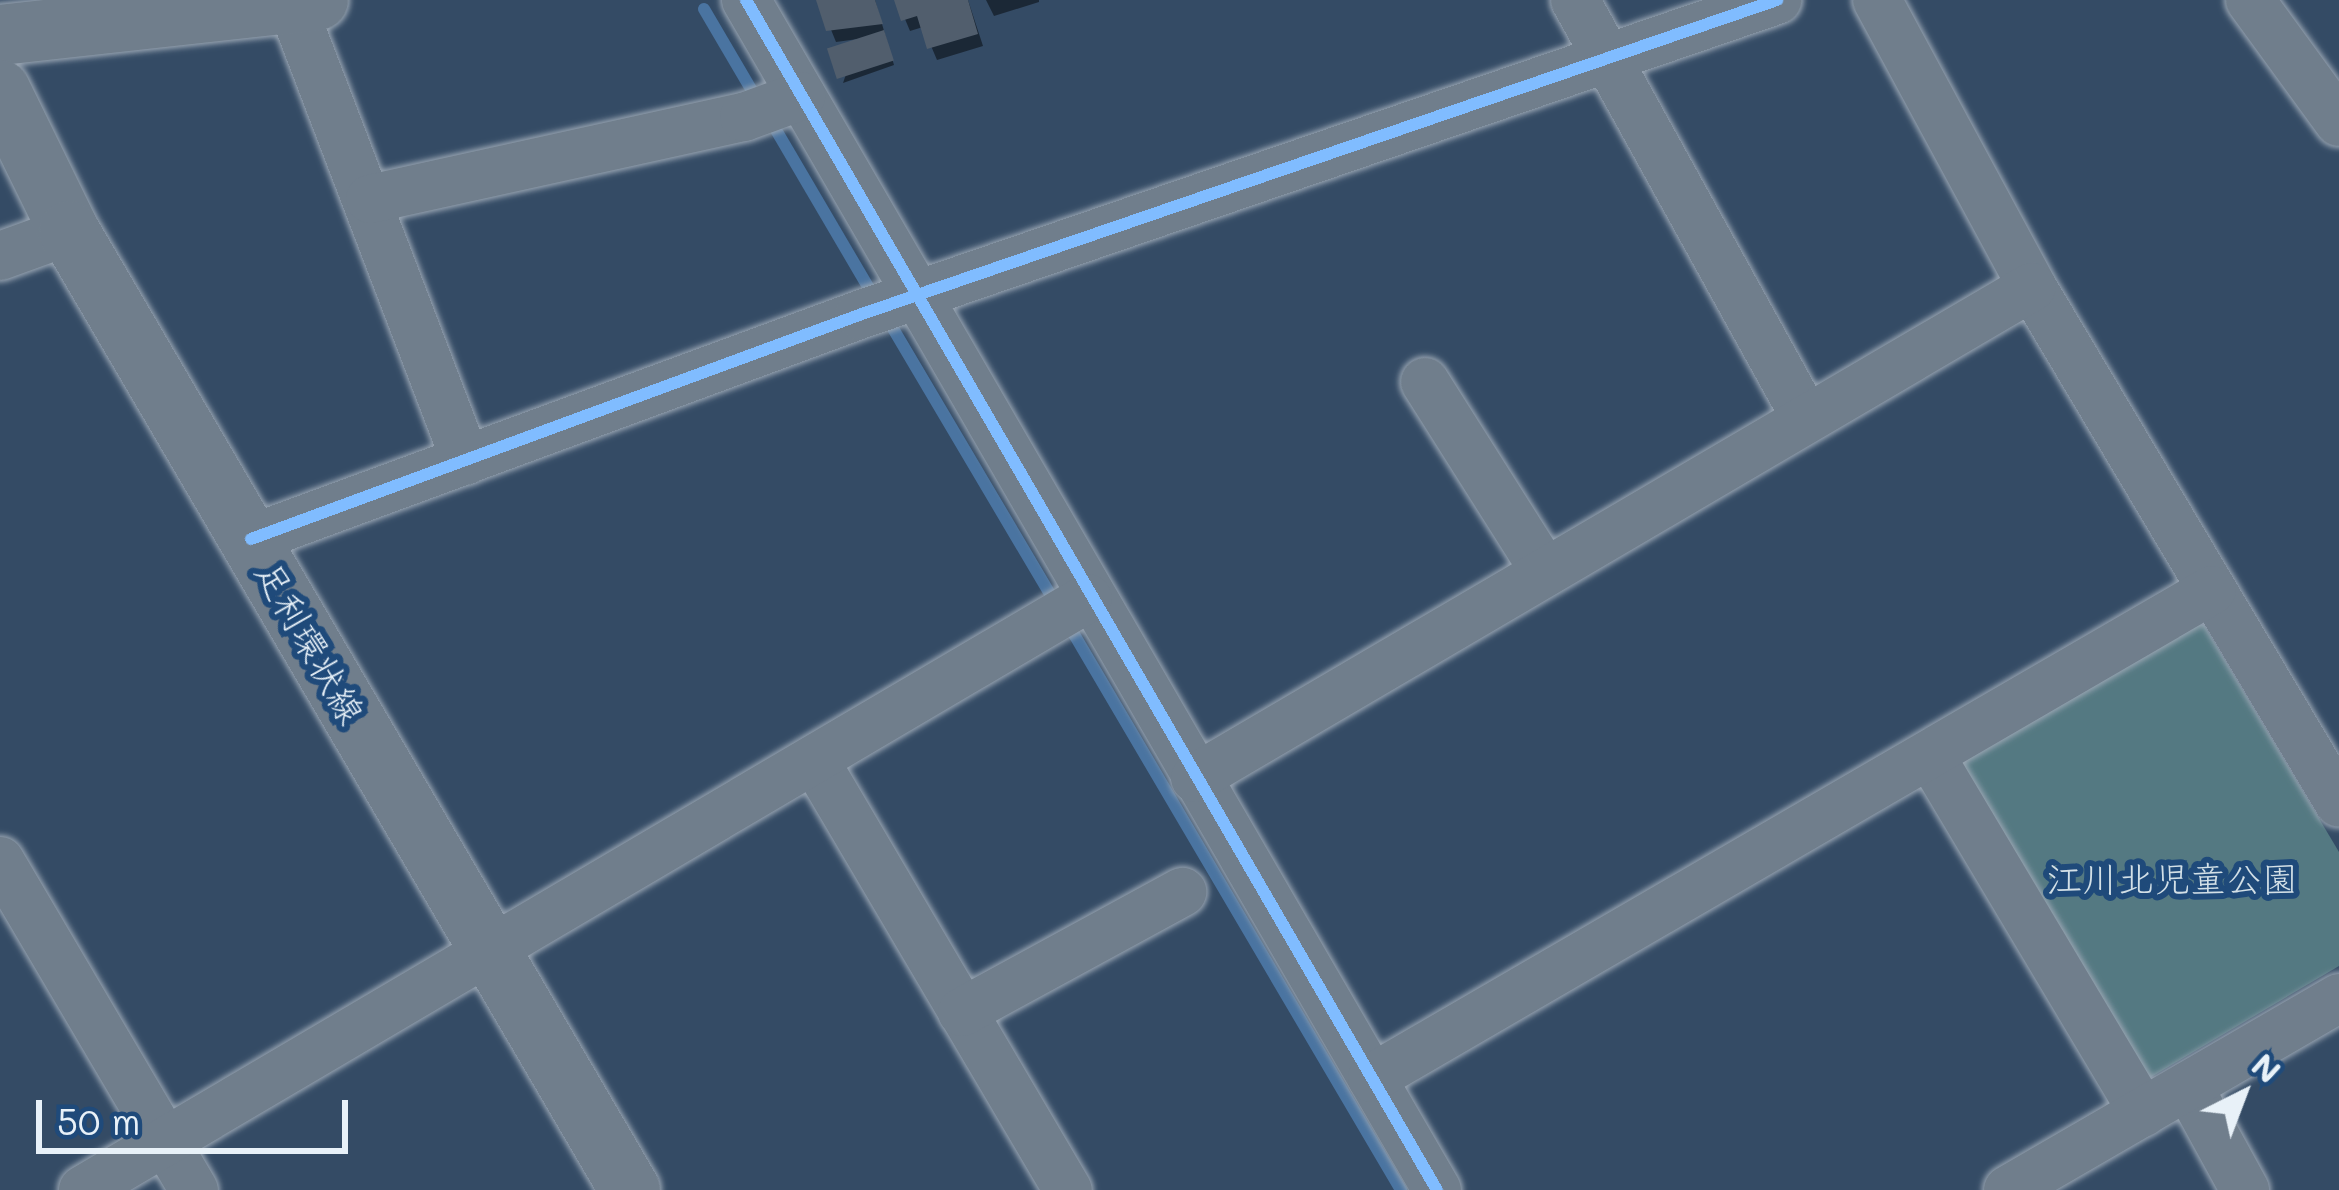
<!DOCTYPE html>
<meta charset="utf-8">
<style>
body{margin:0}
#map{position:relative;width:2339px;height:1190px;overflow:hidden;background:#344b65;font-family:Mali,"Klee One",sans-serif}
div>[style]{position:absolute}
.green>*{inset:0;background:#547982}
.shadow>*{inset:0;background:#0007}
.stream>*{height:12px;margin:-6px;padding:0 6px;transform-origin:6px;border-radius:6px;background:#4a74a1}
.building>*{inset:0;background:#515e6d;transform-origin:0 0}
.roads{filter:drop-shadow(0 0 3px #9aa6b3) drop-shadow(0 0 3px #9aa6b3)}
.minor>*{height:48px;margin:-24px;padding:0 24px;transform-origin:24px;border-radius:24px;background:#707e8c}
.major>*{height:60px;margin:-30px;padding:0 30px;transform-origin:30px;border-radius:30px;background:#707e8c}
.cycleway>*{height:12px;margin:-6px;padding:0 6px;transform-origin:6px;border-radius:6px;background:#80bcff}
span{translate:-50% -50%;white-space:nowrap;text-align:center;line-height:1.15;-webkit-text-stroke:12px #1f4a7a;paint-order:stroke}
.street-label{font-size:36px;color:#e8f1f8}
.park-label{font-size:36px;color:#d3e0e7}
.north{position:absolute;left:2183px;top:1034px;width:120px;height:120px;-webkit-text-stroke:9px #1f4a7a;paint-order:stroke;rotate:42deg;font-size:33px;font-weight:700;line-height:48px;text-align:center;color:#e8f1f8}
.north::after{content:'';display:block;margin:auto;width:42px;height:54px;background:#e8f1f8;clip-path:polygon(50% 0,100% 100%,50% 72%,0 100%)}
.scale{position:absolute;left:36px;top:1100px;width:312px;height:54px;box-sizing:border-box;border:6px solid #e8f1f8;border-top:0;padding-left:15px;font-size:36px;line-height:42px;white-space:nowrap;color:#e8f1f8;-webkit-text-stroke:9px #1f4a7a;paint-order:stroke}
</style>
<div id="map">
<div class="green">
<i style="clip-path:polygon(2174px 622px,2204px 625px,2339px 852px,2339px 966px,2136px 1086px,1947px 757px)"></i>
</div>
<div class="shadow">
<i style="clip-path:polygon(819px 0,875px 0,894px 65px,843px 83px,858px 39px,836px 42px)"></i>
<i style="clip-path:polygon(897px 0,968px 0,983px 46px,937px 60px,923px 27px,910px 31px)"></i>
<i style="clip-path:polygon(986px 0,1039px 0,1039px 2px,994px 16px)"></i>
</div>
<div class="stream">
<i style="left:704px;top:9px;width:107px;rotate:59.6deg"></i>
<i style="left:769px;top:118px;width:208px;rotate:59.6deg"></i>
<i style="left:885px;top:315px;width:339px;rotate:59.4deg"></i>
<i style="left:1068px;top:624px;width:657px;rotate:59.53deg"></i>
</div>
<div class="building">
<i style="clip-path:polygon(816px 0,875px 0,883px 24px,826px 31px)"></i>
<i style="clip-path:polygon(894px 0,968px 0,978px 34px,927px 49px,917px 16px,901px 21px)"></i>
<i style="left:884px;top:30px;width:32px;height:60px;rotate:72deg"></i>
</div>
<div class="roads">
<div class="minor">
<i style="left:746px;top:0;width:1376px;rotate:59.86deg"></i>
<i style="left:1575px;top:0;width:473px;rotate:61.1deg"></i>
<i style="left:1877px;top:0;width:326px;rotate:61.6deg"></i>
<i style="left:2032px;top:287px;width:600px;rotate:59.25deg"></i>
<i style="left:2250px;top:0;width:151px;rotate:53.9deg"></i>
<i style="left:291px;top:3px;width:490px;rotate:69.1deg"></i>
<i style="left:370px;top:199px;width:383px;rotate:-12.4deg"></i>
<i style="left:744px;top:117px;width:61px;rotate:-20.2deg"></i>
<i style="left:0;top:256px;width:73px;rotate:-19.9deg"></i>
<i style="left:1425px;top:382px;width:222px;rotate:57.7deg"></i>
<i style="left:251px;top:539px;width:648px;rotate:-20.22deg"></i>
<i style="left:859px;top:315px;width:971px;rotate:-18.94deg"></i>
<i style="left:1930px;top:755px;width:416px;rotate:59.2deg"></i>
<i style="left:815px;top:761px;width:498px;rotate:59.5deg"></i>
<i style="left:1195px;top:778px;width:970px;rotate:-30.4deg"></i>
<i style="left:0;top:861px;width:382px;rotate:59.5deg"></i>
<i style="left:962px;top:1012px;width:251px;rotate:-28.6deg"></i>
<i style="left:1372px;top:1078px;width:971px;rotate:-30.15deg"></i>
<i style="left:2188px;top:1086px;width:119px;rotate:61.3deg"></i>
<i style="left:83px;top:1190px;width:1166px;rotate:-30.5deg"></i>
<i style="left:2008px;top:1190px;width:383px;rotate:-30.1deg"></i>
</div>
<div class="major">
<i style="left:0;top:35px;width:320px;rotate:-6.3deg"></i>
<i style="left:0;top:90px;width:157px;rotate:63.9deg"></i>
<i style="left:69px;top:231px;width:1111px;rotate:59.67deg"></i>
</div>
</div>
<div class="cycleway">
<i style="left:746px;top:0;width:1376px;rotate:59.86deg"></i>
<i style="left:251px;top:539px;width:648px;rotate:-20.22deg"></i>
<i style="left:859px;top:315px;width:971px;rotate:-18.94deg"></i>
</div>
<div class="street-label">
<span style="left:311px;top:642px;rotate:60deg">足利環状線</span>
</div>
<div class="park-label">
<span style="left:2172px;top:878px">江川北児童公園</span>
</div>
<div class="north">N</div>
<div class="scale">50 m</div>
</div>
